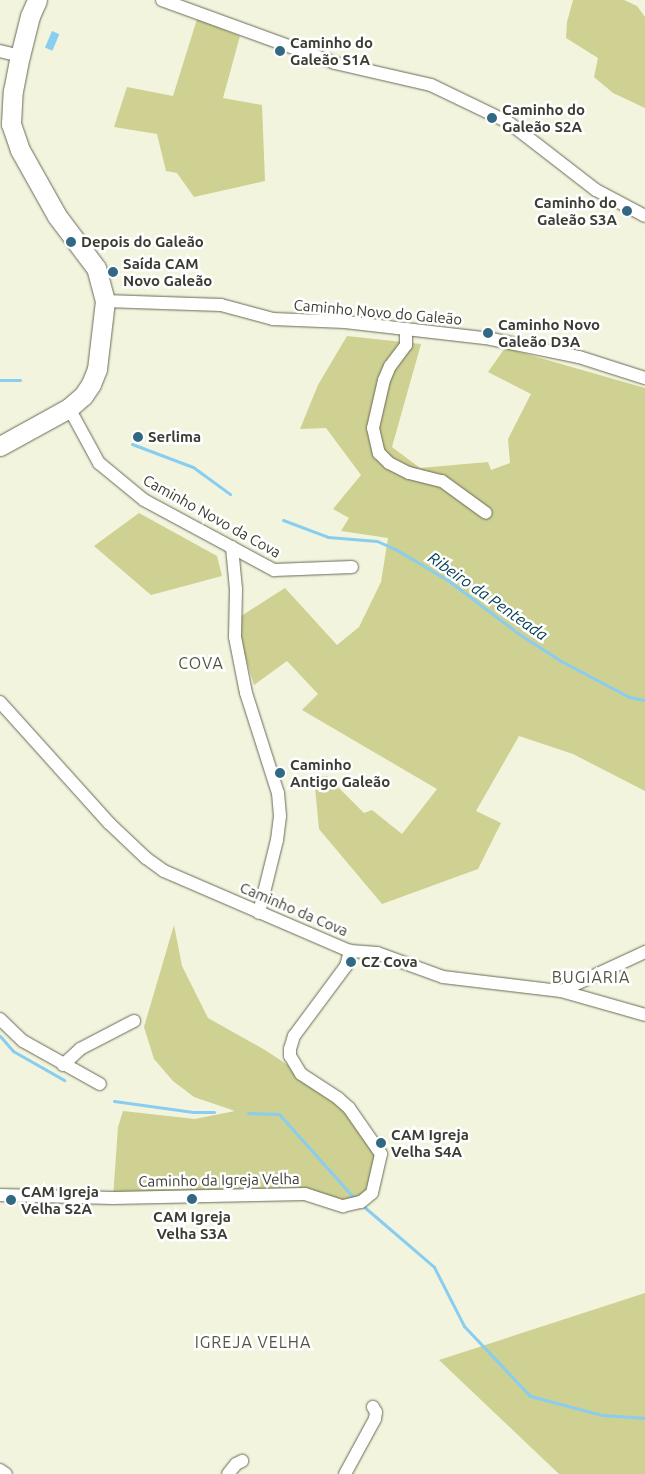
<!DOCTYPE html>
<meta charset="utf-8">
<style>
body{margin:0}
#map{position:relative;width:645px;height:1474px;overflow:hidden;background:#f2f4dd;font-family:Ubuntu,sans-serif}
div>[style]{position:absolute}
.green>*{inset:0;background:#ced191}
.water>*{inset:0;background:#89cdf0;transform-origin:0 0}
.stream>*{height:3px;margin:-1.5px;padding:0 1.5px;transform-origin:1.5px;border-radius:1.5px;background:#89cdf0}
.roads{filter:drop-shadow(0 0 1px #696a57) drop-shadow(0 0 1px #696a57)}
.minor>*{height:12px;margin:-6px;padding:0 6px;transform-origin:6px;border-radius:6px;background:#fff}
.secondary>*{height:19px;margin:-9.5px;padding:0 9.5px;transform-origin:9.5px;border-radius:9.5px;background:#fff}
.dots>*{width:14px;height:14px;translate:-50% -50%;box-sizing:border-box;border:2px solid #fff;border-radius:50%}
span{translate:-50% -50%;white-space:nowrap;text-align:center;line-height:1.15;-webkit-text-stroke:5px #fff;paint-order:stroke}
.poi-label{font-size:15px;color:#3b3c33;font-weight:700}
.left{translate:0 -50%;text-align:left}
.right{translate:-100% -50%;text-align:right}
.street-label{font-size:15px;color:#3b3c33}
.water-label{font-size:16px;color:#044057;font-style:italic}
.neighbourhood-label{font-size:16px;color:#545542;letter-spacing:1px}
</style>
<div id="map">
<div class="green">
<i style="clip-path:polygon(573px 0,624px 0,637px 6px,645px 17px,645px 108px,613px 93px,594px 77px,598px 58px,566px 38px,567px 22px)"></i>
<i style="clip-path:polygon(197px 19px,240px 36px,223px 98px,262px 105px,265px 181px,194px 197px,177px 173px,166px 171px,157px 134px,114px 127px,127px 87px,173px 96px)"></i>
<i style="clip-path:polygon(347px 336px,421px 344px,392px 447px,420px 468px,488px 462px,491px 470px,510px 463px,508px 439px,531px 394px,488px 372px,505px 348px,645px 388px,645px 791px,573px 754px,519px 736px,476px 811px,501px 823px,478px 869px,382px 904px,319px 829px,314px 777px,327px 776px,364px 813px,372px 810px,402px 834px,437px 789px,302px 710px,318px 694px,287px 661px,254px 685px,240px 640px,241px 616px,285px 588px,337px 645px,359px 627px,381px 582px,388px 538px,341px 531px,349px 518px,333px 509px,361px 475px,326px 428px,300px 429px,318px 385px)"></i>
<i style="clip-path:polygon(139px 513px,217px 556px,222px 576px,151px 595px,94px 546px)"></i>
<i style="clip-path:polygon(174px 925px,182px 966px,208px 1018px,265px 1050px,338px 1098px,381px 1154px,361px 1202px,305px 1194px,113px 1198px,118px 1127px,123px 1111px,195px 1119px,235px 1111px,194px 1097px,173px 1081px,154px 1059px,144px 1027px)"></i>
<i style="clip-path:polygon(645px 1293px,645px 1474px,559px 1474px,439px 1360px)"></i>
</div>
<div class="water">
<i style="left:52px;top:31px;width:8px;height:18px;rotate:23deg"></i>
</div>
<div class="stream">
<i style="left:0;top:380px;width:20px"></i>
<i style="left:132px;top:444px;width:65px;rotate:20.7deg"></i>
<i style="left:193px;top:467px;width:46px;rotate:36.1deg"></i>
<i style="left:283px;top:520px;width:48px;rotate:20.7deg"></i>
<i style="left:328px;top:537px;width:49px;rotate:4.7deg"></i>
<i style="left:377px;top:541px;width:22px;rotate:24deg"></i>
<i style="left:397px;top:550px;width:61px;rotate:30.8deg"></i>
<i style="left:449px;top:581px;width:88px;rotate:37.1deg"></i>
<i style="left:519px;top:634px;width:50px;rotate:32.7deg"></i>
<i style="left:561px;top:661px;width:77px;rotate:27.9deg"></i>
<i style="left:629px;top:697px;width:16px;rotate:11deg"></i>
<i style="left:0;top:1036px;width:20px;rotate:49deg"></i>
<i style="left:13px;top:1051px;width:59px;rotate:29.6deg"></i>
<i style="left:114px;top:1101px;width:80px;rotate:7.9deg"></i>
<i style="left:193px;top:1112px;width:21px"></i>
<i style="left:248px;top:1113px;width:31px;rotate:2deg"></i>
<i style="left:279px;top:1114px;width:115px;rotate:48.2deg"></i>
<i style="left:362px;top:1205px;width:95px;rotate:40.7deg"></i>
<i style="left:434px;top:1267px;width:66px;rotate:63deg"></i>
<i style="left:464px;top:1326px;width:96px;rotate:46.7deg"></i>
<i style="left:530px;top:1396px;width:74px;rotate:14.8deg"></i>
<i style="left:602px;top:1415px;width:43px;rotate:4deg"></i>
</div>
<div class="roads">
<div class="minor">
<i style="left:162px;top:0;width:184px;rotate:20deg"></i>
<i style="left:335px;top:63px;width:98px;rotate:12.9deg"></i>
<i style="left:431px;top:85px;width:85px;rotate:25.7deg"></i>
<i style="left:508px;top:122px;width:111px;rotate:37.7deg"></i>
<i style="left:596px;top:190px;width:55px;rotate:28deg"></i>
<i style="left:0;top:51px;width:21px;rotate:14deg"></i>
<i style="left:105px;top:301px;width:116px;rotate:2deg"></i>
<i style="left:221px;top:305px;width:54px;rotate:15.1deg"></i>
<i style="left:273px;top:319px;width:72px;rotate:2.4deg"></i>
<i style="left:345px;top:322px;width:147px;rotate:6.6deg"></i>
<i style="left:491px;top:339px;width:90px;rotate:11.6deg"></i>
<i style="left:579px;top:357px;width:69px;rotate:17.7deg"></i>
<i style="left:406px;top:329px;width:16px;rotate:90deg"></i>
<i style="left:406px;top:345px;width:26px;rotate:127deg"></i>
<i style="left:390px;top:366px;width:15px;rotate:113deg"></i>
<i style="left:384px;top:380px;width:49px;rotate:102.9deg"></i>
<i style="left:373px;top:428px;width:26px;rotate:77deg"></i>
<i style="left:379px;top:453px;width:14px;rotate:45deg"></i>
<i style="left:389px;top:463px;width:22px;rotate:27deg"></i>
<i style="left:409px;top:473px;width:34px;rotate:14deg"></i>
<i style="left:442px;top:481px;width:54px;rotate:36deg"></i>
<i style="left:69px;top:408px;width:63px;rotate:61.4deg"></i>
<i style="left:99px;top:463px;width:58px;rotate:39.4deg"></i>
<i style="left:144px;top:500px;width:148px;rotate:28.3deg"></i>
<i style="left:274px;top:570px;width:78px;rotate:-2.2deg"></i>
<i style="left:232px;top:547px;width:42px;rotate:84.6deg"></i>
<i style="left:236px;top:589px;width:48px;rotate:91.2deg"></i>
<i style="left:235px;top:637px;width:57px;rotate:78.9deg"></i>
<i style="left:246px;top:693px;width:105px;rotate:72.3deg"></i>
<i style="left:278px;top:793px;width:23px;rotate:85deg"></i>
<i style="left:280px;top:816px;width:24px;rotate:97deg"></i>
<i style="left:277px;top:840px;width:75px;rotate:103.9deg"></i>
<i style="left:0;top:702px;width:163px;rotate:48deg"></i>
<i style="left:109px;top:823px;width:51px;rotate:43.4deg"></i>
<i style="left:146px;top:858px;width:22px;rotate:36deg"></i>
<i style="left:164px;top:871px;width:202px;rotate:23.3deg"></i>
<i style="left:350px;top:951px;width:27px;rotate:4deg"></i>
<i style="left:377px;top:953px;width:70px;rotate:20deg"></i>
<i style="left:443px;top:977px;width:119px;rotate:6.8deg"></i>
<i style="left:561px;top:991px;width:87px;rotate:15.9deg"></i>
<i style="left:561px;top:991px;width:93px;rotate:-24.9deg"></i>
<i style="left:0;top:1019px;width:32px;rotate:44deg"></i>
<i style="left:23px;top:1041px;width:88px;rotate:29.2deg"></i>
<i style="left:63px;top:1065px;width:23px;rotate:-43deg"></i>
<i style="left:80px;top:1049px;width:61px;rotate:-27.4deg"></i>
<i style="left:0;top:1195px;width:113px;rotate:1.5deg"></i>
<i style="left:113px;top:1198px;width:192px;rotate:-1.2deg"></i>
<i style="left:305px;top:1194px;width:40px;rotate:18deg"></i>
<i style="left:343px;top:1206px;width:18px;rotate:-13deg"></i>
<i style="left:361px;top:1202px;width:14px;rotate:-39deg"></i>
<i style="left:372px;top:1193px;width:40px;rotate:-77deg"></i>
<i style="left:381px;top:1154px;width:56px;rotate:-124.8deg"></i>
<i style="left:349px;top:1108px;width:15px;rotate:-138deg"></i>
<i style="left:338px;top:1098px;width:44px;rotate:-147deg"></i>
<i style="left:301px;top:1074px;width:21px;rotate:-121deg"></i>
<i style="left:290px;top:1056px;width:7px;rotate:-90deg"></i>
<i style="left:290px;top:1049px;width:14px;rotate:-73deg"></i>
<i style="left:294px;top:1036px;width:87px;rotate:-53.4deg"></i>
<i style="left:346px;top:966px;width:16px;rotate:-75deg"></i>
<i style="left:0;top:1470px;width:7px;rotate:34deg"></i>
<i style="left:228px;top:1474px;width:13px;rotate:-51deg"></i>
<i style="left:236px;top:1464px;width:7px;rotate:-27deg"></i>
<i style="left:345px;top:1474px;width:63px;rotate:-61.4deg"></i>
<i style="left:375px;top:1419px;width:7px;rotate:-82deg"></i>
<i style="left:376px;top:1412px;width:6px;rotate:-121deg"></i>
</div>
<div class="secondary">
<i style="left:0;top:446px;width:79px;rotate:-28.8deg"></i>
<i style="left:69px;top:408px;width:18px;rotate:-41deg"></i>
<i style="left:83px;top:396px;width:14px;rotate:-56deg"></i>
<i style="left:91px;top:384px;width:16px;rotate:-68deg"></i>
<i style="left:97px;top:369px;width:68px;rotate:-83.3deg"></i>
<i style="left:105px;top:301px;width:34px;rotate:-105deg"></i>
<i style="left:96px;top:268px;width:65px;rotate:-126.9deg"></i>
<i style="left:57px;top:216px;width:76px;rotate:-119.3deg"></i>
<i style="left:20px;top:150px;width:28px;rotate:-109deg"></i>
<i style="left:11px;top:124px;width:33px;rotate:-87deg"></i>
<i style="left:13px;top:91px;width:36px;rotate:-79deg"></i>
<i style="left:20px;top:56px;width:41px;rotate:-76deg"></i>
<i style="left:30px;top:16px;width:17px;rotate:-66deg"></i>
</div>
</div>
<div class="dots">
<i style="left:280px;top:51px;background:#316883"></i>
<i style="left:492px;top:118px;background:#316883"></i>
<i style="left:627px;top:211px;background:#316883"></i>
<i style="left:71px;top:242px;background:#316883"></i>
<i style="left:113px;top:272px;background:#316883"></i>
<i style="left:488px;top:333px;background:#316883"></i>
<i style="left:138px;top:437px;background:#316883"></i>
<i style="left:280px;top:773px;background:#316883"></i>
<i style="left:351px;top:962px;background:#316883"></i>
<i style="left:381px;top:1143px;background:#316883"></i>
<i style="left:192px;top:1199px;background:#316883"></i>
<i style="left:11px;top:1200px;background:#316883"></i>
</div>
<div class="poi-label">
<span class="left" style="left:290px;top:51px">Caminho do<br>Galeão S1A</span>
<span class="left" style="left:502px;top:118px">Caminho do<br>Galeão S2A</span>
<span class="right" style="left:617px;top:211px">Caminho do<br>Galeão S3A</span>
<span class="left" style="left:81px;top:242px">Depois do Galeão</span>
<span class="left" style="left:123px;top:272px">Saída CAM<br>Novo Galeão</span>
<span class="left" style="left:498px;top:333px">Caminho Novo<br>Galeão D3A</span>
<span class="left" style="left:148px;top:437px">Serlima</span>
<span class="left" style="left:290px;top:773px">Caminho<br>Antigo Galeão</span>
<span class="left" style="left:361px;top:962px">CZ Cova</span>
<span class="left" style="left:391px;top:1143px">CAM Igreja<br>Velha S4A</span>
<span class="left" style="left:21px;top:1200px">CAM Igreja<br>Velha S2A</span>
<span style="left:192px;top:1225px">CAM Igreja<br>Velha S3A</span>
</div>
<div class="street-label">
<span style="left:378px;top:312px;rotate:5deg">Caminho Novo do Galeão</span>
<span style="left:212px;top:516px;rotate:29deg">Caminho Novo da Cova</span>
<span style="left:294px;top:909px;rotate:23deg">Caminho da Cova</span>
<span style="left:219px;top:1180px;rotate:-1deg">Caminho da Igreja Velha</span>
</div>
<div class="water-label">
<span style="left:488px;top:596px;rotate:35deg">Ribeiro da Penteada</span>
</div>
<div class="neighbourhood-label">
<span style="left:201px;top:663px">COVA</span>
<span style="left:591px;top:977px">BUGIARIA</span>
<span style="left:253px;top:1342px">IGREJA VELHA</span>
</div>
</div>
